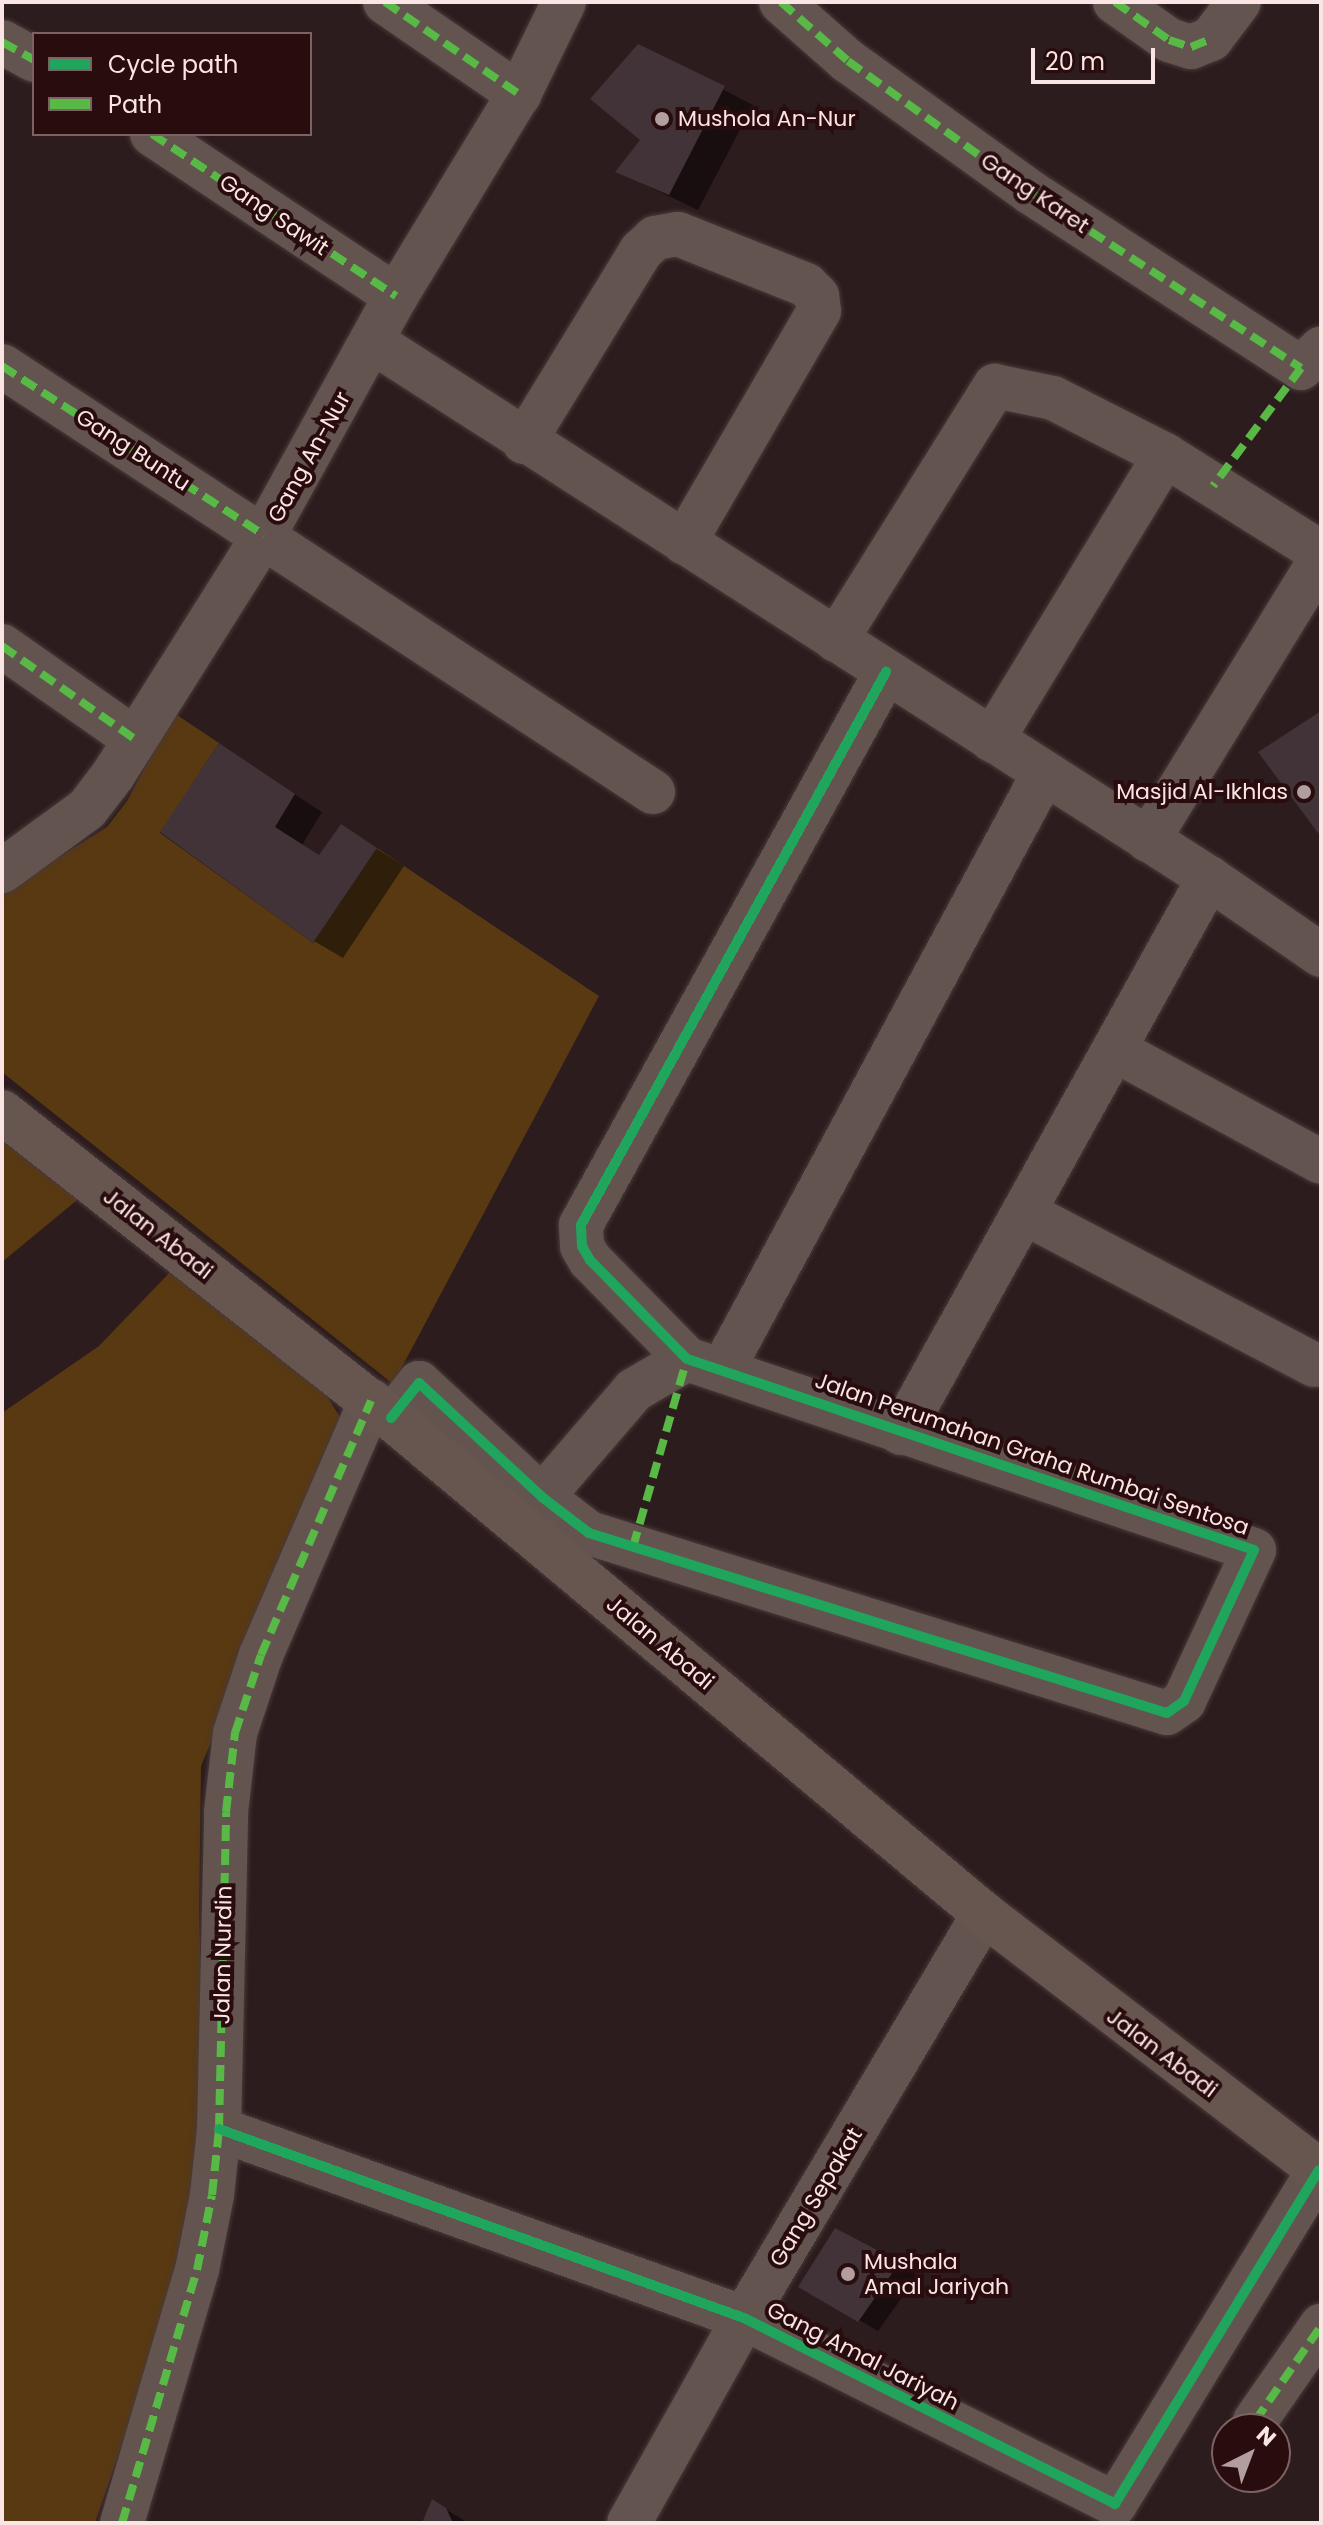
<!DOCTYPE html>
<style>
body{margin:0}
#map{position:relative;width:1323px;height:2525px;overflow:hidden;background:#2d1c1d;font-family:Poppins,sans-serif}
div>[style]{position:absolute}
.green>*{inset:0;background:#593912}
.shadow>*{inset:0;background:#0007}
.building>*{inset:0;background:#413337}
.roads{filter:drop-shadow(0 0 2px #483a3b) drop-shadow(0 0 2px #483a3b)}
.street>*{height:44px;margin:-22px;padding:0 22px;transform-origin:22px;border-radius:22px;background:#63544f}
.secondary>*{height:44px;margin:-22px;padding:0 22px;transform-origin:22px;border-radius:22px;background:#67554f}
.quiet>*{height:8px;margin-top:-4px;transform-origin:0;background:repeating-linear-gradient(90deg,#58b947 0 16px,transparent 0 24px)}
.cycleway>*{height:10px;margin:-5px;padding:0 5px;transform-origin:5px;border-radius:5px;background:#20a55d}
.dots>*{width:22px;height:22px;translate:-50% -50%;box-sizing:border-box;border:4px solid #290c0e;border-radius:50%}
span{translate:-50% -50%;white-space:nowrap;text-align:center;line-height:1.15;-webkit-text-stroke:8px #290c0e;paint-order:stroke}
.poi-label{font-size:22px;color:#fae4e4}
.left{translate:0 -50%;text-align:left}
.right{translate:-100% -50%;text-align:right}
.street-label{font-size:22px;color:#fae4e4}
.frame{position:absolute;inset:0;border:4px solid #fae4e4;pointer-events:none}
.legend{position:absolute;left:32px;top:32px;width:280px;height:104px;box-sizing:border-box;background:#290c0e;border:2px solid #7d6264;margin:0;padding:10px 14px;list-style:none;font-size:24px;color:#fae4e4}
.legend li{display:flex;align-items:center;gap:16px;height:40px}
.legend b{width:40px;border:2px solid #7d6264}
.north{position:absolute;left:1211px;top:2413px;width:80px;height:80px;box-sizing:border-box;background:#290c0e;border:2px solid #7d6264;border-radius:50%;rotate:42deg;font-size:22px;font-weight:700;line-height:32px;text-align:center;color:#fae4e4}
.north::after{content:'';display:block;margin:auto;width:28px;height:36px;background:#b29e9e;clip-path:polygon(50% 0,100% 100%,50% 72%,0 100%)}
.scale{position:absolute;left:1031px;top:48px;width:124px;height:36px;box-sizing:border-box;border:4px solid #fae4e4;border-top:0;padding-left:10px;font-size:24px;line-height:28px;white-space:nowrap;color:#fae4e4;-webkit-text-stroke:6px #290c0e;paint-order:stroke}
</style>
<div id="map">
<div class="green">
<i style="clip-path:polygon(174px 713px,219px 743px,160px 833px,313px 943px,377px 848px,599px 996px,393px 1384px,2px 1072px,2px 893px,107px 827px,127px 801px)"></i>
<i style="clip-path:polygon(2px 1133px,82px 1196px,2px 1262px)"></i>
<i style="clip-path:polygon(175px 1267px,324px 1391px,343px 1422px,324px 1477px,201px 1766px,199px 1913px,204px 2082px,192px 2208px,139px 2394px,95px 2523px,2px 2523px,2px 1413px,99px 1346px)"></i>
</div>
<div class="shadow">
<i style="clip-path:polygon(639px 46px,753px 105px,698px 210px,618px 172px,642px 139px)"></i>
<i style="clip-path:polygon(220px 746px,322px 812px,302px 845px,320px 856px,342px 827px,404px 866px,343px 958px,314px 941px,162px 832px)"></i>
<i style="clip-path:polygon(836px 2231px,918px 2275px,878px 2331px,800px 2286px)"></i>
<i style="clip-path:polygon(433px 2502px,469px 2523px,424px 2523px)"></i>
</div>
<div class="building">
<i style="clip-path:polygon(638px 44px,725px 86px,669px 195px,615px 172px,640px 140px,590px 99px)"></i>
<i style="clip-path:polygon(1321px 711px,1321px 831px,1318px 833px,1258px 752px)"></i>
<i style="clip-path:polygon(219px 743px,295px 794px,275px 827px,319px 855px,341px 824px,377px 848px,313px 943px,160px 832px)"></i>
<i style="clip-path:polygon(835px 2228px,900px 2262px,858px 2322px,798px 2287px)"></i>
<i style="clip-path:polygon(432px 2499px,446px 2508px,453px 2523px,422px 2523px)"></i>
</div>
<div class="roads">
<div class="street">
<i style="left:385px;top:2px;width:163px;rotate:34.5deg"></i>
<i style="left:781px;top:2px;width:89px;rotate:41.4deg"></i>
<i style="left:848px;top:61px;width:224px;rotate:35.7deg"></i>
<i style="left:1030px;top:192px;width:323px;rotate:33deg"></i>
<i style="left:1301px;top:368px;width:28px;rotate:-44deg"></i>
<i style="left:1115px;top:2px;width:66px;rotate:35.1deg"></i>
<i style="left:1169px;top:40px;width:23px;rotate:18deg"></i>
<i style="left:1191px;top:47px;width:22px;rotate:-22deg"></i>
<i style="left:1211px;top:39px;width:46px;rotate:-52.9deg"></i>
<i style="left:2px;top:42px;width:37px;rotate:29deg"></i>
<i style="left:152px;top:134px;width:293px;rotate:33.6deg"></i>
<i style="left:373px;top:342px;width:993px;rotate:32.67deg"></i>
<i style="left:1209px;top:878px;width:136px;rotate:34.5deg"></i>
<i style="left:2px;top:366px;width:778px;rotate:33.2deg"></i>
<i style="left:524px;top:442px;width:224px;rotate:-58.5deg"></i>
<i style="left:641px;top:251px;width:19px;rotate:-43deg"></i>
<i style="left:655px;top:238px;width:23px;rotate:-10deg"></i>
<i style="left:678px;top:234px;width:138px;rotate:21.7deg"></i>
<i style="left:806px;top:285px;width:16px;rotate:45deg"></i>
<i style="left:817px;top:296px;width:15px;rotate:82deg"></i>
<i style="left:819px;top:311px;width:268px;rotate:120.2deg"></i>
<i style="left:836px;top:640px;width:300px;rotate:-58deg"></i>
<i style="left:995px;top:386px;width:59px;rotate:11.7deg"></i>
<i style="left:1053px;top:398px;width:126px;rotate:27deg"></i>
<i style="left:1165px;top:455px;width:184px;rotate:32.1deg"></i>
<i style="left:2px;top:646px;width:162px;rotate:35deg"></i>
<i style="left:992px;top:740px;width:333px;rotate:-58.7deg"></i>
<i style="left:1148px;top:840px;width:330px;rotate:-58.4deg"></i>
<i style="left:2px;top:871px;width:105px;rotate:-36.1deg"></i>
<i style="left:87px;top:809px;width:43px;rotate:-52.6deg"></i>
<i style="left:113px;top:775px;width:284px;rotate:-57.8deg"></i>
<i style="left:264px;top:535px;width:273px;rotate:-61.1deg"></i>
<i style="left:396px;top:296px;width:237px;rotate:-58.7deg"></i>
<i style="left:519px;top:94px;width:102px;rotate:-63.9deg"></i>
<i style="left:1115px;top:1050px;width:234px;rotate:28.5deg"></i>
<i style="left:1025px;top:1213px;width:327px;rotate:27.7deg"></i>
<i style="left:723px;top:1369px;width:677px;rotate:-61.69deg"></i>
<i style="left:391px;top:1418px;width:45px;rotate:-51.3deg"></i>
<i style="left:419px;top:1383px;width:168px;rotate:42.8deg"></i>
<i style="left:542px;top:1497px;width:59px;rotate:37.5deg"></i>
<i style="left:589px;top:1533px;width:605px;rotate:17.3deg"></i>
<i style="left:1167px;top:1713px;width:21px;rotate:-35deg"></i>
<i style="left:1184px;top:1701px;width:166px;rotate:-65.1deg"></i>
<i style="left:1254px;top:1550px;width:598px;rotate:-161.38deg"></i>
<i style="left:687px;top:1359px;width:139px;rotate:-134.4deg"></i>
<i style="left:590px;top:1260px;width:16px;rotate:-120deg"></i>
<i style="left:582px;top:1246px;width:21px;rotate:-93deg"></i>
<i style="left:581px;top:1225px;width:632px;rotate:-61.12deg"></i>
<i style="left:901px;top:1433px;width:635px;rotate:-60.97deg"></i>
<i style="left:533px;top:1524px;width:28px;rotate:-72deg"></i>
<i style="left:542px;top:1497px;width:141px;rotate:-49.3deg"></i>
<i style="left:634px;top:1390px;width:61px;rotate:-30.3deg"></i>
<i style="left:219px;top:2129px;width:558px;rotate:19.8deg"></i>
<i style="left:744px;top:2318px;width:415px;rotate:26.6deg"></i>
<i style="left:1115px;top:2504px;width:391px;rotate:-58.6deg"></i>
<i style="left:1255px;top:2421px;width:116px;rotate:-55.2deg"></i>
<i style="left:122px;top:2523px;width:264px;rotate:-73.5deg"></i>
<i style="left:197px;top:2270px;width:76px;rotate:-78.7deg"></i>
<i style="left:212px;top:2195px;width:66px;rotate:-83.9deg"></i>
<i style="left:219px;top:2129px;width:317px;rotate:-88.7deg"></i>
<i style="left:226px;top:1812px;width:80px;rotate:-83.5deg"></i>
<i style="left:235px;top:1733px;width:82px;rotate:-71.6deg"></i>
<i style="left:261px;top:1655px;width:277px;rotate:-66.6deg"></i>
<i style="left:629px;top:2523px;width:235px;rotate:-60.7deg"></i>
<i style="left:744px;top:2318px;width:470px;rotate:-59.3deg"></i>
</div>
<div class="secondary">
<i style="left:2px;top:1112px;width:495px;rotate:38.2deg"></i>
<i style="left:391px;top:1418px;width:773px;rotate:39.91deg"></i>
<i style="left:984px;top:1914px;width:424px;rotate:37.4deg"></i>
</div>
</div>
<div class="quiet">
<i style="left:385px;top:2px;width:163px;rotate:34.5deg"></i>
<i style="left:781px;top:2px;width:89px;rotate:41.4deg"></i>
<i style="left:848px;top:61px;width:224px;rotate:35.7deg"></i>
<i style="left:1030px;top:192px;width:323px;rotate:33deg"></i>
<i style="left:1301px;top:368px;width:147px;rotate:126.7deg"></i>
<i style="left:1115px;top:2px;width:66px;rotate:35.1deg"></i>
<i style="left:1169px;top:40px;width:23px;rotate:18deg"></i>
<i style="left:1191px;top:47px;width:22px;rotate:-22deg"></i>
<i style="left:2px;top:42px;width:37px;rotate:29deg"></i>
<i style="left:152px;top:134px;width:293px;rotate:33.6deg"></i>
<i style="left:2px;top:366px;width:312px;rotate:32.8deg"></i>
<i style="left:2px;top:646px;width:162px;rotate:35deg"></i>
<i style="left:633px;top:1547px;width:196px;rotate:-74deg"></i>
<i style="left:1255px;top:2421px;width:116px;rotate:-55.2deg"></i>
<i style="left:122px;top:2523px;width:264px;rotate:-73.5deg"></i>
<i style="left:197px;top:2270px;width:76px;rotate:-78.7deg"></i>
<i style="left:212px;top:2195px;width:66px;rotate:-83.9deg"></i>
<i style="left:219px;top:2129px;width:317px;rotate:-88.7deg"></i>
<i style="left:226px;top:1812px;width:80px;rotate:-83.5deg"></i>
<i style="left:235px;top:1733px;width:82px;rotate:-71.6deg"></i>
<i style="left:261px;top:1655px;width:277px;rotate:-66.6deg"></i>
</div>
<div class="cycleway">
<i style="left:391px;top:1418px;width:45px;rotate:-51.3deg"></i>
<i style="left:419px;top:1383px;width:168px;rotate:42.8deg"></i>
<i style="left:542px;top:1497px;width:59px;rotate:37.5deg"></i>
<i style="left:589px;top:1533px;width:605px;rotate:17.3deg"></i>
<i style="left:1167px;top:1713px;width:21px;rotate:-35deg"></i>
<i style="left:1184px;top:1701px;width:166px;rotate:-65.1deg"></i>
<i style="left:1254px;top:1550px;width:598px;rotate:-161.38deg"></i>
<i style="left:687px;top:1359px;width:139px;rotate:-134.4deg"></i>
<i style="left:590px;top:1260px;width:16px;rotate:-120deg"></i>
<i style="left:582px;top:1246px;width:21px;rotate:-93deg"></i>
<i style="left:581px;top:1225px;width:632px;rotate:-61.12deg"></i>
<i style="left:219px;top:2129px;width:558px;rotate:19.8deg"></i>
<i style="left:744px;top:2318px;width:415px;rotate:26.6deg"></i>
<i style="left:1115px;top:2504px;width:391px;rotate:-58.6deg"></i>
</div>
<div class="dots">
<i style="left:662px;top:119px;background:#b29e9e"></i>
<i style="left:1304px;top:792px;background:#b29e9e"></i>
<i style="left:848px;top:2274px;background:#b29e9e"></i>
</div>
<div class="poi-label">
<span class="left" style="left:678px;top:119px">Mushola An-Nur</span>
<span class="right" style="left:1288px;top:792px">Masjid Al-Ikhlas</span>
<span class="left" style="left:864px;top:2274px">Mushala<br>Amal Jariyah</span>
</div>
<div class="street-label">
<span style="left:1035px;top:193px;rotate:34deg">Gang Karet</span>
<span style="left:274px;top:215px;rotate:34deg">Gang Sawit</span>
<span style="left:133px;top:450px;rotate:33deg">Gang Buntu</span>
<span style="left:309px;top:457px;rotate:-61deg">Gang An-Nur</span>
<span style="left:158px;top:1234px;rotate:38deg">Jalan Abadi</span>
<span style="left:1032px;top:1454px;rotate:19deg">Jalan Perumahan Graha Rumbai Sentosa</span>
<span style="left:660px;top:1643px;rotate:40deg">Jalan Abadi</span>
<span style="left:223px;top:1955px;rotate:-89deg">Jalan Nurdin</span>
<span style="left:1162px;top:2053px;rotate:37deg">Jalan Abadi</span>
<span style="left:816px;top:2197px;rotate:-59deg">Gang Sepakat</span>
<span style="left:863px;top:2356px;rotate:27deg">Gang Amal Jariyah</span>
</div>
<div class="frame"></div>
<ul class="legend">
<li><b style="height:10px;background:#20a55d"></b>Cycle path</li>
<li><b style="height:10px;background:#58b947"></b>Path</li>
</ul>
<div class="north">N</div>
<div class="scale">20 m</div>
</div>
